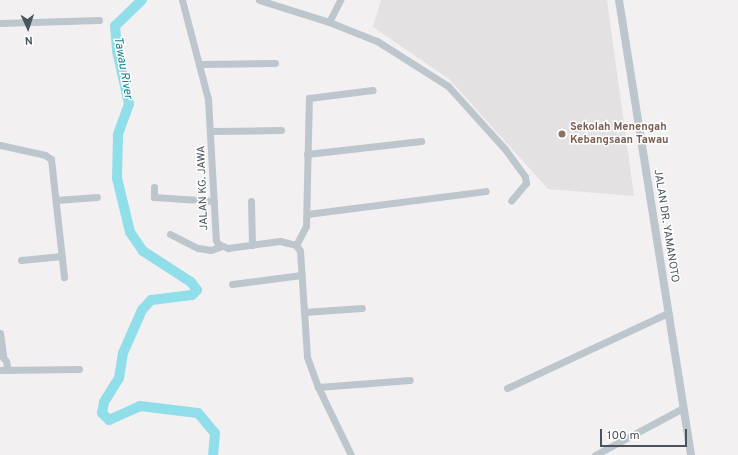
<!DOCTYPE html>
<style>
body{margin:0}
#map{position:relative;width:738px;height:455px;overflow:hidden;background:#f3f0f1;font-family:Overpass,sans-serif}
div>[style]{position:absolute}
.education>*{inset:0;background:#e4e1e2}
.river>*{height:10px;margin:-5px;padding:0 5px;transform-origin:5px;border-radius:5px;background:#90dee9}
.minor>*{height:7px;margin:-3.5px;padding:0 3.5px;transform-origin:3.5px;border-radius:3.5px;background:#bdc6cc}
.tertiary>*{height:8px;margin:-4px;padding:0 4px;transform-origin:4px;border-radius:4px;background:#bdc6cc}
.dots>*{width:11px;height:11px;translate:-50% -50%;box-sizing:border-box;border:2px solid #fff;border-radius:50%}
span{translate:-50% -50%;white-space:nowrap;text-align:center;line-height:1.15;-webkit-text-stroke:3px #fff;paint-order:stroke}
.education-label{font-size:11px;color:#785e54;font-weight:700}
.left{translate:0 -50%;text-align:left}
.street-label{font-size:11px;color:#49555d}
.water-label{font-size:12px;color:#118091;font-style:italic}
.north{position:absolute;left:8px;top:8px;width:40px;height:40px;-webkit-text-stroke:3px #fff;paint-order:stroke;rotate:177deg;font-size:11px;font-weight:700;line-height:16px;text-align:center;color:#49555d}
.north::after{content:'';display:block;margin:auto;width:14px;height:18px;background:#49555d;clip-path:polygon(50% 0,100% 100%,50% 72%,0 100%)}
.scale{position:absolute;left:600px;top:429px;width:87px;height:18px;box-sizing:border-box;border:2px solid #49555d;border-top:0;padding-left:5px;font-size:12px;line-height:14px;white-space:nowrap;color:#49555d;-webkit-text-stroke:3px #fff;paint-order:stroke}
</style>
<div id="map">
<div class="education">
<i style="clip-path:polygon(381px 0,607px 0,634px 196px,548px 189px,449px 79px,373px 27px)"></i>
</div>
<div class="river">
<i style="left:142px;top:0;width:37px;rotate:136deg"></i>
<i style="left:115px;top:26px;width:25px;rotate:85deg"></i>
<i style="left:117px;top:51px;width:54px;rotate:77.2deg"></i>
<i style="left:129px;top:104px;width:33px;rotate:110deg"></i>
<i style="left:118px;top:135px;width:43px;rotate:91.3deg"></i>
<i style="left:117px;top:178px;width:56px;rotate:76.5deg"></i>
<i style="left:130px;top:232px;width:23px;rotate:56deg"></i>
<i style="left:143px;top:251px;width:57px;rotate:32.9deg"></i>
<i style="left:191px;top:282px;width:10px;rotate:53deg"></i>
<i style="left:197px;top:290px;width:7px;rotate:135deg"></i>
<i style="left:192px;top:295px;width:41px;rotate:173deg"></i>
<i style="left:151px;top:300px;width:13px;rotate:132deg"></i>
<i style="left:142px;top:310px;width:47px;rotate:113.8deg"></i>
<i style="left:123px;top:353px;width:25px;rotate:99deg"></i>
<i style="left:119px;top:378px;width:28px;rotate:122deg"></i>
<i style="left:104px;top:402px;width:11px;rotate:100deg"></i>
<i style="left:102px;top:413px;width:10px;rotate:45deg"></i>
<i style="left:109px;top:420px;width:34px;rotate:-24deg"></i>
<i style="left:140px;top:406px;width:58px;rotate:6.9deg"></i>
<i style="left:198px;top:413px;width:26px;rotate:50deg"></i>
<i style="left:215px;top:433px;width:22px;rotate:95deg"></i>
</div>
<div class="minor">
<i style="left:182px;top:0;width:102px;rotate:75.3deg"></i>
<i style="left:208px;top:99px;width:141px;rotate:86.8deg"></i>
<i style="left:216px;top:240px;width:4px;rotate:63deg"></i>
<i style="left:218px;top:244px;width:11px;rotate:22deg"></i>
<i style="left:228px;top:248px;width:52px;rotate:-7.7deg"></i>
<i style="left:280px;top:241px;width:16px;rotate:14deg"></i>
<i style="left:296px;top:245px;width:7px;rotate:56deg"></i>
<i style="left:300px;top:251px;width:106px;rotate:86.2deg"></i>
<i style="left:307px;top:357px;width:32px;rotate:70deg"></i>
<i style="left:318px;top:387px;width:76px;rotate:64.1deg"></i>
<i style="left:259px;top:0;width:73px;rotate:17.4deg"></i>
<i style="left:329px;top:22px;width:52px;rotate:21.6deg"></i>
<i style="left:377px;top:41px;width:84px;rotate:32.4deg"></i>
<i style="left:448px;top:86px;width:85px;rotate:47.9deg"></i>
<i style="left:505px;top:149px;width:34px;rotate:54deg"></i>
<i style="left:525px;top:177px;width:6px;rotate:81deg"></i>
<i style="left:526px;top:183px;width:23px;rotate:130deg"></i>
<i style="left:329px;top:22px;width:25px;rotate:-63deg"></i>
<i style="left:0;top:23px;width:99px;rotate:-1.7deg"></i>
<i style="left:200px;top:64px;width:75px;rotate:-0.8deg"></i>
<i style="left:212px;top:131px;width:69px;rotate:-0.8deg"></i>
<i style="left:0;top:145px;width:46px;rotate:12.5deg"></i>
<i style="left:45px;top:155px;width:7px;rotate:34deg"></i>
<i style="left:51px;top:159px;width:119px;rotate:83.7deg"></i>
<i style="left:307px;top:154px;width:115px;rotate:-6.5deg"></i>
<i style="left:154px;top:187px;width:10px;rotate:90deg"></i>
<i style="left:154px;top:197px;width:60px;rotate:3.8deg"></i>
<i style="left:56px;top:200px;width:41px;rotate:-4.2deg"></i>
<i style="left:251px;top:201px;width:44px;rotate:88.7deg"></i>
<i style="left:307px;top:214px;width:180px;rotate:-7.3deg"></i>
<i style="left:170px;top:234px;width:31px;rotate:27deg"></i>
<i style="left:198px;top:248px;width:13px;rotate:9deg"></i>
<i style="left:211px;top:250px;width:12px;rotate:-20deg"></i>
<i style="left:296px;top:245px;width:21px;rotate:-62deg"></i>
<i style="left:306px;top:226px;width:128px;rotate:-88.7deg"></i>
<i style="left:309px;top:98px;width:64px;rotate:-7.1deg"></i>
<i style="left:21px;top:260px;width:41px;rotate:-5.6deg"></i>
<i style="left:232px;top:284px;width:70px;rotate:-7.4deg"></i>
<i style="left:304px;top:312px;width:58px;rotate:-3.9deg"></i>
<i style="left:0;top:333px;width:22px;rotate:82deg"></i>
<i style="left:0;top:354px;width:9px;rotate:49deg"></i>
<i style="left:6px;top:361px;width:9px;rotate:77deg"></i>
<i style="left:0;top:370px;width:79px;rotate:-0.7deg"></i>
<i style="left:318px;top:387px;width:92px;rotate:-4.4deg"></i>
<i style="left:507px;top:388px;width:178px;rotate:-25deg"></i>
<i style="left:595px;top:455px;width:100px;rotate:-28.1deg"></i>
</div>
<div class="tertiary">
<i style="left:619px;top:0;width:461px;rotate:81deg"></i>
</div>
<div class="dots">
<i style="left:562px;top:134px;background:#8d6e63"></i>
</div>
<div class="education-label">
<span class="left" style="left:570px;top:134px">Sekolah Menengah<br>Kebangsaan Tawau</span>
</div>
<div class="street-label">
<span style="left:203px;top:188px;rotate:-92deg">JALAN KG. JAWA</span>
<span style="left:666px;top:226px;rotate:81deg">JALAN DR. YAMANOTO</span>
</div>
<div class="water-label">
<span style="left:122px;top:68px;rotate:80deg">Tawau River</span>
</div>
<div class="north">N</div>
<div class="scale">100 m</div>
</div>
